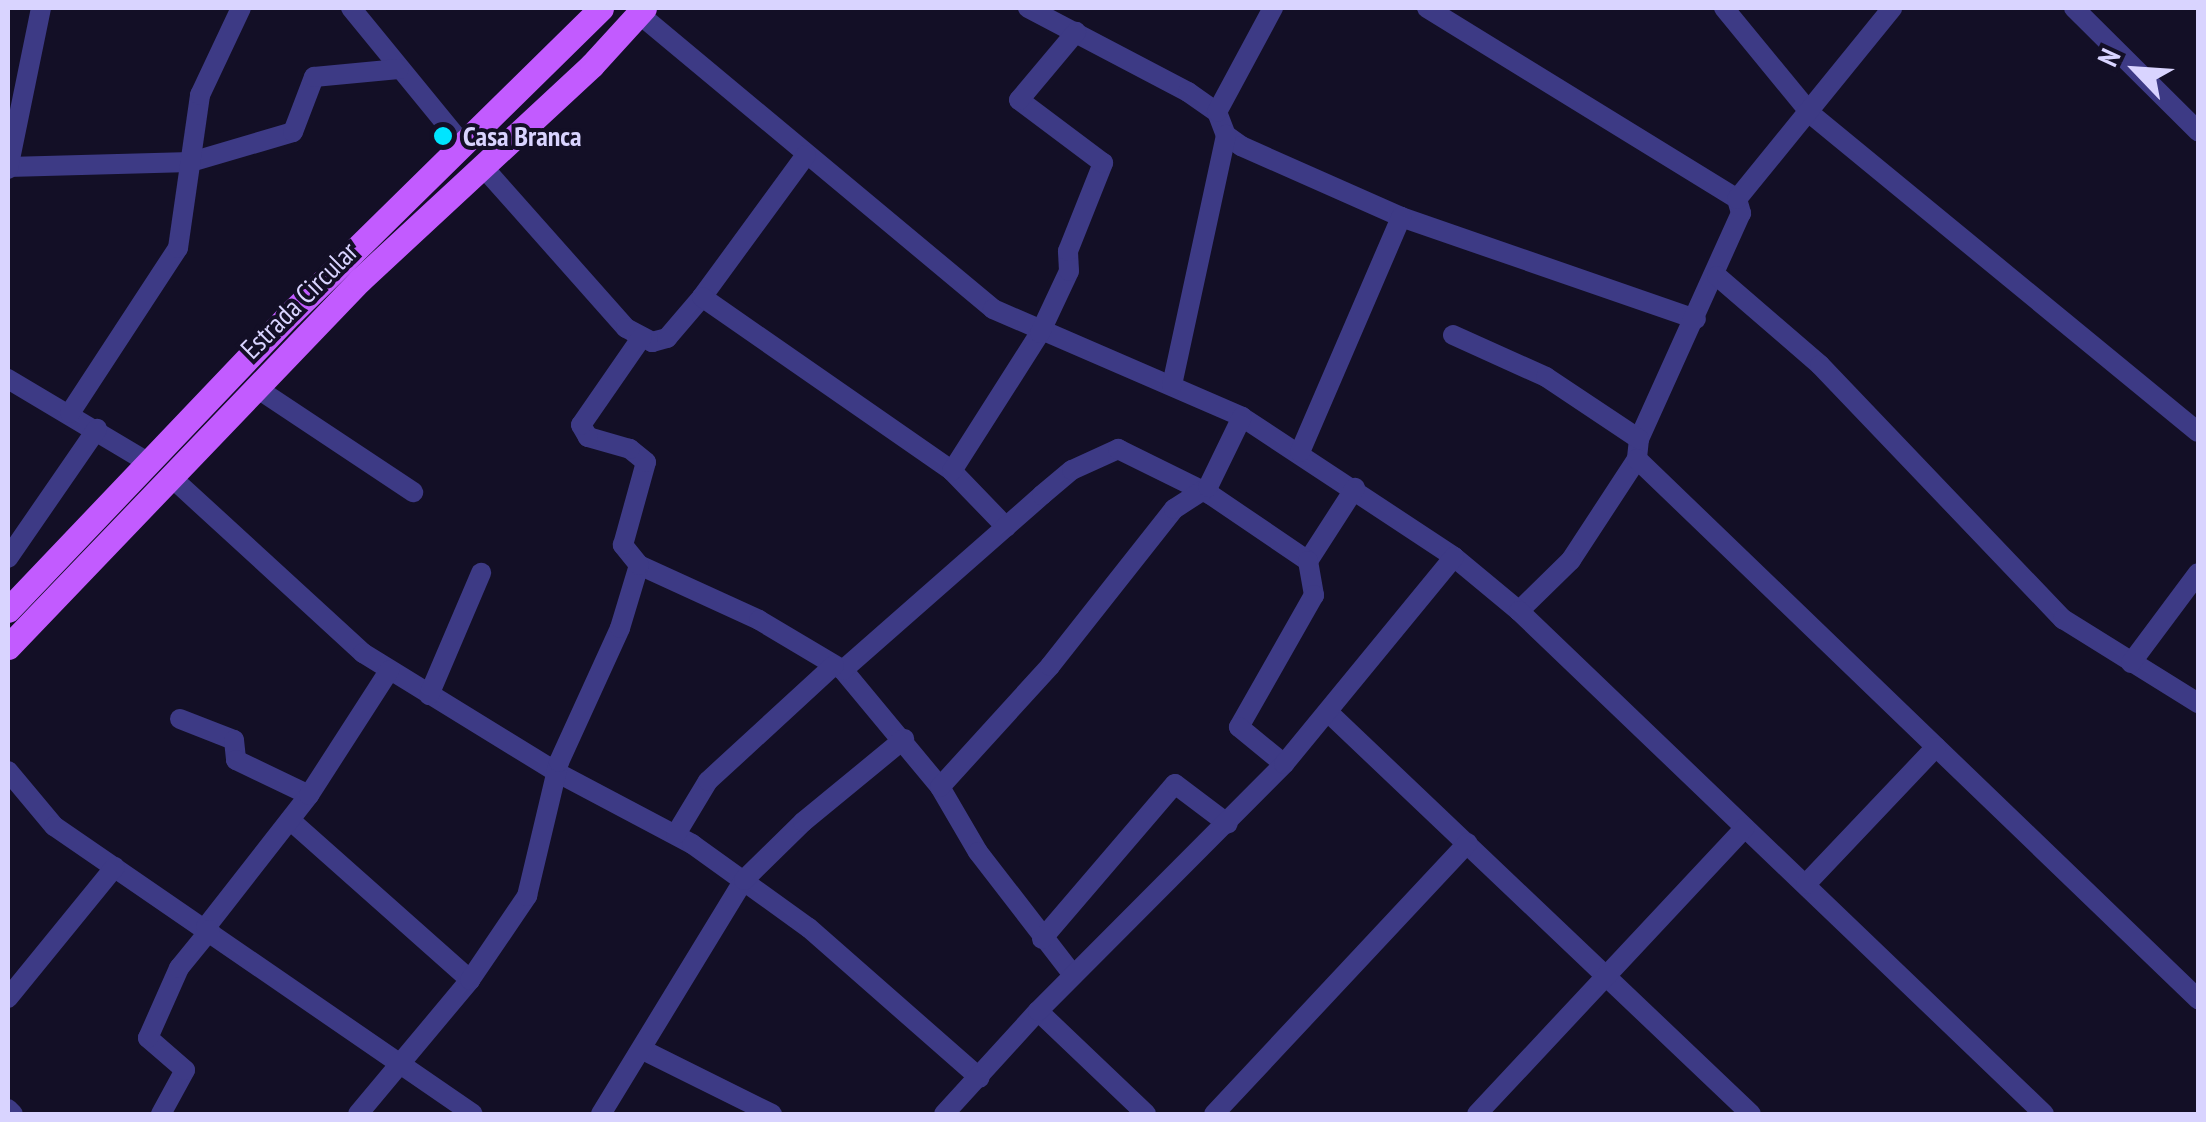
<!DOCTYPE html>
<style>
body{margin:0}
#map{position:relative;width:2206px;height:1122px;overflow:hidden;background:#130f26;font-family:"PT Sans Narrow",sans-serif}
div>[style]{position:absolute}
.street>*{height:20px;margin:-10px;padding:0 10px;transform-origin:10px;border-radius:10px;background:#3d3a85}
.primary>*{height:25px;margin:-12.5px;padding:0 12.5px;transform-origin:12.5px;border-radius:12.5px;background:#c25bff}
.dots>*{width:28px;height:28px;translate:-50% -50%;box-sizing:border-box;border:5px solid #130f26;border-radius:50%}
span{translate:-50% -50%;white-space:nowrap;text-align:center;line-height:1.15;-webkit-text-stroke:8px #130f26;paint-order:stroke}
.poi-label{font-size:28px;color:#d9d4ff;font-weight:700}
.left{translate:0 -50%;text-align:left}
.street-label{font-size:28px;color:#d9d4ff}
.frame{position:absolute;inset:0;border:10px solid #d9d4ff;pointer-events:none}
.north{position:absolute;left:2086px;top:20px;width:100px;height:100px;-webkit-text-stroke:8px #130f26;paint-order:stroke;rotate:295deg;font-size:28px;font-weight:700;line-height:40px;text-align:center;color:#d9d4ff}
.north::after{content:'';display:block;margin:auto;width:35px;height:45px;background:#d9d4ff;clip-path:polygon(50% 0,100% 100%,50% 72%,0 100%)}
</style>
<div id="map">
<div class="street">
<i style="left:351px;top:8px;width:177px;rotate:50.7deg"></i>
<i style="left:1028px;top:8px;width:181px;rotate:27.7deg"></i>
<i style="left:1188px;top:92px;width:35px;rotate:35deg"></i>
<i style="left:1217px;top:112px;width:25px;rotate:69deg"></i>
<i style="left:1226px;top:135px;width:19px;rotate:36deg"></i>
<i style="left:1241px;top:146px;width:175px;rotate:23.9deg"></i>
<i style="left:1401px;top:217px;width:312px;rotate:19.1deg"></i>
<i style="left:1427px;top:8px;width:364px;rotate:31.6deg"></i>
<i style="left:1737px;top:199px;width:15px;rotate:74deg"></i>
<i style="left:1741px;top:213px;width:248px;rotate:114.3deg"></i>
<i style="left:1639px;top:439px;width:20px;rotate:96deg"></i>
<i style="left:1637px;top:459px;width:121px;rotate:123.2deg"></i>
<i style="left:1571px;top:560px;width:73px;rotate:135.6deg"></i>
<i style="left:1724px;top:8px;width:139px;rotate:50.6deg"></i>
<i style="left:1812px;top:115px;width:499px;rotate:39.4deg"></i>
<i style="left:2074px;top:8px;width:175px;rotate:44.8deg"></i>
<i style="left:638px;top:13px;width:462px;rotate:39.8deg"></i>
<i style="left:993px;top:309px;width:271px;rotate:23.4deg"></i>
<i style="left:1242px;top:417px;width:254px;rotate:33.4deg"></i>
<i style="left:1454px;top:557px;width:85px;rotate:39.7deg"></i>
<i style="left:1519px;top:611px;width:727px;rotate:43.77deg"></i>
<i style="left:1217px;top:112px;width:118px;rotate:-61.7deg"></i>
<i style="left:8px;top:167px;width:183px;rotate:-1.6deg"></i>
<i style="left:191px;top:162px;width:106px;rotate:-16.4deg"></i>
<i style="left:293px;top:132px;width:59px;rotate:-69.1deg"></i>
<i style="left:314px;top:77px;width:85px;rotate:-5.4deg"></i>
<i style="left:484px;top:168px;width:214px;rotate:48.4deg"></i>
<i style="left:626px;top:328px;width:30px;rotate:28deg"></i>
<i style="left:652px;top:342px;width:16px;rotate:-15deg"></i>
<i style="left:667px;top:338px;width:54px;rotate:-49.5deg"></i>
<i style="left:702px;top:297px;width:176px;rotate:-53.8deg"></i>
<i style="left:8px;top:169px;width:164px;rotate:-78.4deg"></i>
<i style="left:1737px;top:199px;width:246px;rotate:-50.9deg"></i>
<i style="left:1717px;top:276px;width:136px;rotate:40.8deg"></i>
<i style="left:1820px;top:365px;width:352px;rotate:46.3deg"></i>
<i style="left:2063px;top:619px;width:159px;rotate:31.9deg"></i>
<i style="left:702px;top:297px;width:305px;rotate:34.8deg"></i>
<i style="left:952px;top:471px;width:78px;rotate:46deg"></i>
<i style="left:1453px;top:335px;width:102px;rotate:24.3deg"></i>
<i style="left:1546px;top:377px;width:112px;rotate:33.7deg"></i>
<i style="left:8px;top:379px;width:162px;rotate:30.8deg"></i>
<i style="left:1172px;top:385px;width:256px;rotate:-77.8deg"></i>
<i style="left:255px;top:387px;width:190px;rotate:33.6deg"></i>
<i style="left:70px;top:413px;width:197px;rotate:-56.8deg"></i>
<i style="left:178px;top:248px;width:155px;rotate:-81.8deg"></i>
<i style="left:200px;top:95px;width:96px;rotate:-64.8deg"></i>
<i style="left:1300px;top:452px;width:256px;rotate:-66.7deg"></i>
<i style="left:1637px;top:459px;width:779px;rotate:43.91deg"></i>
<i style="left:952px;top:471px;width:164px;rotate:-57.5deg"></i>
<i style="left:1040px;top:333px;width:68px;rotate:-64.9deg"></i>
<i style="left:1069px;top:271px;width:20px;rotate:-93deg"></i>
<i style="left:1068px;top:251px;width:95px;rotate:-68.3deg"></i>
<i style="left:1103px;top:163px;width:105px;rotate:-143.1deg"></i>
<i style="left:1019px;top:100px;width:89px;rotate:-50deg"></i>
<i style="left:170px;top:476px;width:262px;rotate:42.5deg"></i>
<i style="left:363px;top:653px;width:229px;rotate:31.6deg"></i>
<i style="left:558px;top:773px;width:152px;rotate:27.9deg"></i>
<i style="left:692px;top:844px;width:144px;rotate:35.7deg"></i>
<i style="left:809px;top:928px;width:227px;rotate:41.3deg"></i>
<i style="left:8px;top:558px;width:157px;rotate:-55.4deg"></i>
<i style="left:1308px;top:561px;width:87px;rotate:-57.2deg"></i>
<i style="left:639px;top:565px;width:132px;rotate:24.6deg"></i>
<i style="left:759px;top:620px;width:98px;rotate:30.8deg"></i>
<i style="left:843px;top:670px;width:152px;rotate:50.3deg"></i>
<i style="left:940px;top:787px;width:75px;rotate:59.7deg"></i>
<i style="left:978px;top:852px;width:155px;rotate:52.3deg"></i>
<i style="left:2131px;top:663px;width:112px;rotate:-53.3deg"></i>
<i style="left:843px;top:670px;width:265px;rotate:-41.3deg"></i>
<i style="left:1042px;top:495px;width:39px;rotate:-40deg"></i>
<i style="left:1072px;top:470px;width:51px;rotate:-24.5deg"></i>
<i style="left:1118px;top:449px;width:104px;rotate:26.3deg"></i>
<i style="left:1211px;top:495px;width:117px;rotate:34.2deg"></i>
<i style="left:1308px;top:561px;width:35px;rotate:80deg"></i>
<i style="left:1314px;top:595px;width:152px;rotate:119.6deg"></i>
<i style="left:1239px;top:727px;width:58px;rotate:39.4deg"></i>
<i style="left:429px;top:695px;width:133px;rotate:-66.9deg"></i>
<i style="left:1329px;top:713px;width:582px;rotate:43.54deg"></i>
<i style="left:180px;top:719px;width:58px;rotate:21.3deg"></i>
<i style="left:234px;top:740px;width:20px;rotate:84deg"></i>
<i style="left:236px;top:760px;width:81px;rotate:25.6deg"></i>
<i style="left:8px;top:771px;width:72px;rotate:50.1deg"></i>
<i style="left:54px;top:826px;width:508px;rotate:34.5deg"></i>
<i style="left:940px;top:787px;width:164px;rotate:-47.7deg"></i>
<i style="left:1050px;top:666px;width:200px;rotate:-51.7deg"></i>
<i style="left:1174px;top:509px;width:40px;rotate:-32.9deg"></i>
<i style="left:1208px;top:487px;width:78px;rotate:-64.1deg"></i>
<i style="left:290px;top:820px;width:241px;rotate:41.6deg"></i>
<i style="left:676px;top:834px;width:62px;rotate:-58.9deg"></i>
<i style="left:708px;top:781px;width:171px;rotate:-42.6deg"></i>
<i style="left:1806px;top:884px;width:189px;rotate:-46.5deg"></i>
<i style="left:206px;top:927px;width:167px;rotate:-52deg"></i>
<i style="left:309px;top:795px;width:148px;rotate:-57.2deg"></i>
<i style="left:1042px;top:939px;width:204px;rotate:-49.4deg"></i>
<i style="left:1175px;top:784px;width:66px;rotate:37deg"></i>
<i style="left:8px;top:998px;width:169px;rotate:-50.8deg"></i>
<i style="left:1038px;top:1011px;width:149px;rotate:43.6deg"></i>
<i style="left:643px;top:1050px;width:144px;rotate:26.4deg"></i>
<i style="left:8px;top:1109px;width:7px;rotate:45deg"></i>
<i style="left:161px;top:1114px;width:50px;rotate:-61.4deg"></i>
<i style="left:185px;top:1070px;width:49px;rotate:-139.1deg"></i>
<i style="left:148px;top:1038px;width:77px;rotate:-66.1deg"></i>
<i style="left:179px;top:968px;width:49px;rotate:-50.8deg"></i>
<i style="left:358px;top:1114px;width:175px;rotate:-50.1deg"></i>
<i style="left:470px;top:980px;width:102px;rotate:-55.8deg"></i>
<i style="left:527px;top:896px;width:138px;rotate:-76.6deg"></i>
<i style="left:559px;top:762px;width:147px;rotate:-65.5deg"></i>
<i style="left:620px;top:628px;width:66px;rotate:-73.2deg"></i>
<i style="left:639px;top:565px;width:26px;rotate:-129deg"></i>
<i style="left:623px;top:545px;width:86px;rotate:-74.5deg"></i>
<i style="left:646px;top:462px;width:21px;rotate:-141deg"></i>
<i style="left:630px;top:449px;width:44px;rotate:-164.1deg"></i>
<i style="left:588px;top:437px;width:14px;rotate:-120deg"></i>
<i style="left:581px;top:425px;width:107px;rotate:-55.3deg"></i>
<i style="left:601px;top:1114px;width:274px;rotate:-58.6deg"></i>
<i style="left:744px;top:880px;width:83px;rotate:-44.5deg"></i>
<i style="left:803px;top:822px;width:131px;rotate:-39.4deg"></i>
<i style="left:944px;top:1114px;width:139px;rotate:-47.6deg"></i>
<i style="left:1038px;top:1011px;width:349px;rotate:-45.1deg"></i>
<i style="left:1284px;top:764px;width:268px;rotate:-50.6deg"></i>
<i style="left:1214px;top:1114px;width:371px;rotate:-46.9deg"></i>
<i style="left:1477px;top:1114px;width:392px;rotate:-46.9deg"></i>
</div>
<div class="primary">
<i style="left:8px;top:610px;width:409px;rotate:-46.4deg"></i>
<i style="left:290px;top:314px;width:436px;rotate:-44.5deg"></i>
<i style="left:8px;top:647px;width:509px;rotate:-46.2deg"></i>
<i style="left:360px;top:280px;width:316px;rotate:-42.8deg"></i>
<i style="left:592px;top:65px;width:77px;rotate:-47.6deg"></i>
</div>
<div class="dots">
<i style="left:443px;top:136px;background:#00e5ff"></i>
</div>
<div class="poi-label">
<span class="left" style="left:463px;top:136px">Casa Branca</span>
</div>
<div class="street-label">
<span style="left:299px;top:300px;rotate:-45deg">Estrada Circular</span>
</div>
<div class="frame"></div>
<div class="north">N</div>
</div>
